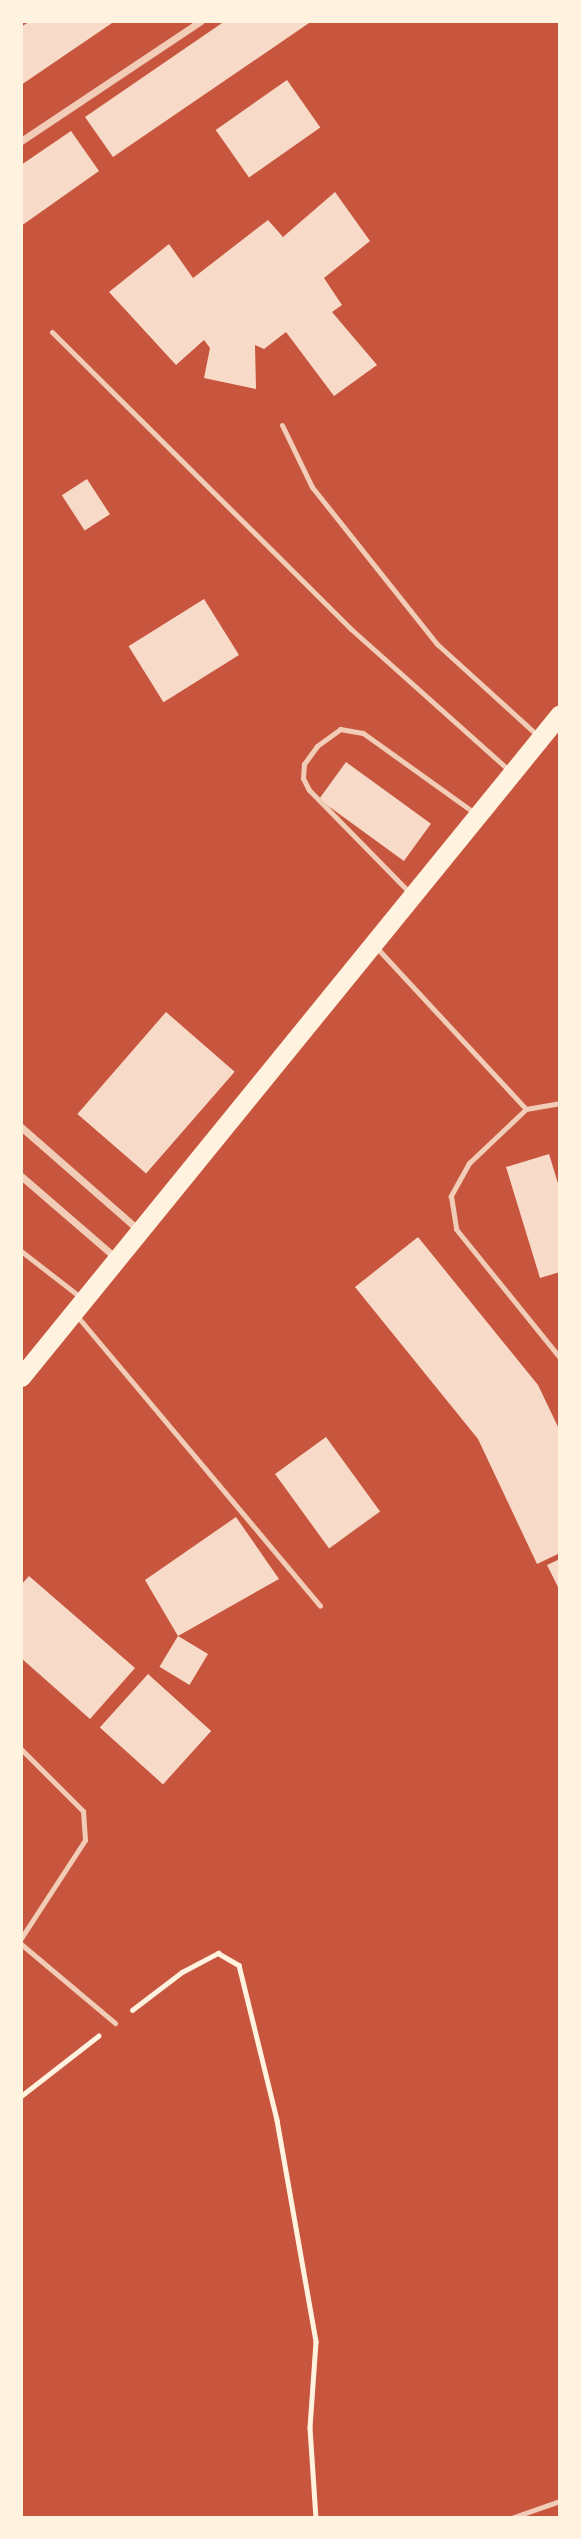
<!DOCTYPE html>
<style>
body{margin:0}
#map{position:relative;width:581px;height:2539px;overflow:hidden;background:#c8553d;font-family:Cabin,sans-serif}
div>[style]{position:absolute}
.building>*{inset:0;background:#f7dbc8;transform-origin:0 0}
.path>*{height:4.5px;margin:-2.25px;padding:0 2.25px;transform-origin:2.25px;border-radius:2.25px;background:#fff3e0}
.service>*{height:5px;margin:-2.5px;padding:0 2.5px;transform-origin:2.5px;border-radius:2.5px;background:#f1ccb7}
.minor>*{height:7px;margin:-3.5px;padding:0 3.5px;transform-origin:3.5px;border-radius:3.5px;background:#f1ccb7}
.trunk>*{height:19px;margin:-9.5px;padding:0 9.5px;transform-origin:9.5px;border-radius:9.5px;background:#fff3e0}
span{translate:-50% -50%;white-space:nowrap;text-align:center;line-height:1.15;-webkit-text-stroke:7px #fff3e0;paint-order:stroke}
.frame{position:absolute;inset:0;border:23px solid #fff3e0;pointer-events:none}
</style>
<div id="map">
<div class="building">
<i style="clip-path:polygon(30px 21px,115px 21px,21px 85px,21px 27px)"></i>
<i style="clip-path:polygon(225px 21px,312px 21px,113px 157px,85px 117px)"></i>
<i style="left:287px;top:80px;width:58px;height:87px;rotate:55deg"></i>
<i style="clip-path:polygon(71px 131px,99px 171px,21px 226px,21px 165px)"></i>
<i style="clip-path:polygon(335px 192px,370px 241px,324px 278px,342px 305px,332px 312px,377px 365px,334px 396px,286px 332px,264px 349px,255px 345px,256px 389px,204px 378px,210px 348px,204px 340px,176px 365px,109px 292px,169px 244px,193px 278px,268px 220px,283px 237px)"></i>
<i style="left:87px;top:479px;width:42px;height:30px;rotate:57deg"></i>
<i style="left:204px;top:599px;width:66px;height:89px;rotate:58deg"></i>
<i style="left:346px;top:762px;width:105px;height:46px;rotate:36deg"></i>
<i style="left:166px;top:1012px;width:91px;height:135px;rotate:41deg"></i>
<i style="clip-path:polygon(549px 1154px,560px 1190px,560px 1272px,540px 1278px,506px 1167px)"></i>
<i style="clip-path:polygon(418px 1237px,538px 1385px,560px 1431px,560px 1553px,537px 1564px,478px 1439px,355px 1287px)"></i>
<i style="left:326px;top:1437px;width:92px;height:63px;rotate:54deg"></i>
<i style="clip-path:polygon(236px 1517px,279px 1579px,178px 1636px,145px 1580px)"></i>
<i style="clip-path:polygon(560px 1559px,560px 1591px,547px 1565px)"></i>
<i style="clip-path:polygon(29px 1576px,135px 1668px,90px 1719px,21px 1658px,21px 1585px)"></i>
<i style="left:178px;top:1636px;width:35px;height:36px;rotate:31deg"></i>
<i style="left:148px;top:1674px;width:85px;height:72px;rotate:42deg"></i>
</div>
<div class="path">
<i style="left:132px;top:2010px;width:63px;rotate:-37.2deg"></i>
<i style="left:182px;top:1972px;width:41px;rotate:-27.8deg"></i>
<i style="left:218px;top:1953px;width:24px;rotate:30deg"></i>
<i style="left:239px;top:1965px;width:160px;rotate:76.2deg"></i>
<i style="left:277px;top:2120px;width:225px;rotate:80deg"></i>
<i style="left:316px;top:2342px;width:86px;rotate:94deg"></i>
<i style="left:310px;top:2428px;width:90px;rotate:86.2deg"></i>
<i style="left:21px;top:2096px;width:98px;rotate:-37.9deg"></i>
</div>
<div class="service">
<i style="left:52px;top:332px;width:421px;rotate:44.8deg"></i>
<i style="left:351px;top:629px;width:213px;rotate:41.8deg"></i>
<i style="left:282px;top:425px;width:69px;rotate:64.2deg"></i>
<i style="left:312px;top:487px;width:201px;rotate:51.5deg"></i>
<i style="left:437px;top:644px;width:137px;rotate:42.3deg"></i>
<i style="left:411px;top:894px;width:146px;rotate:-134.4deg"></i>
<i style="left:309px;top:790px;width:13px;rotate:-117deg"></i>
<i style="left:303px;top:778px;width:14px;rotate:-86deg"></i>
<i style="left:304px;top:764px;width:22px;rotate:-54deg"></i>
<i style="left:317px;top:746px;width:29px;rotate:-36deg"></i>
<i style="left:340px;top:729px;width:23px;rotate:10deg"></i>
<i style="left:363px;top:733px;width:139px;rotate:35.6deg"></i>
<i style="left:376px;top:947px;width:221px;rotate:47.2deg"></i>
<i style="left:526px;top:1109px;width:79px;rotate:136.5deg"></i>
<i style="left:469px;top:1163px;width:38px;rotate:119deg"></i>
<i style="left:451px;top:1196px;width:33px;rotate:81deg"></i>
<i style="left:456px;top:1229px;width:166px;rotate:51.1deg"></i>
<i style="left:526px;top:1109px;width:35px;rotate:-10deg"></i>
<i style="left:21px;top:1251px;width:73px;rotate:37.8deg"></i>
<i style="left:77px;top:1316px;width:378px;rotate:50deg"></i>
<i style="left:21px;top:1749px;width:88px;rotate:45deg"></i>
<i style="left:83px;top:1811px;width:29px;rotate:86deg"></i>
<i style="left:85px;top:1840px;width:117px;rotate:123.1deg"></i>
<i style="left:21px;top:1944px;width:123px;rotate:40deg"></i>
<i style="left:511px;top:2518px;width:52px;rotate:-19.1deg"></i>
</div>
<div class="minor">
<i style="left:21px;top:141px;width:216px;rotate:-33.7deg"></i>
<i style="left:21px;top:1127px;width:158px;rotate:41.2deg"></i>
<i style="left:21px;top:1176px;width:125px;rotate:40.8deg"></i>
</div>
<div class="trunk">
<i style="left:21px;top:1377px;width:854px;rotate:-50.89deg"></i>
</div>
<div class="frame"></div>
</div>
